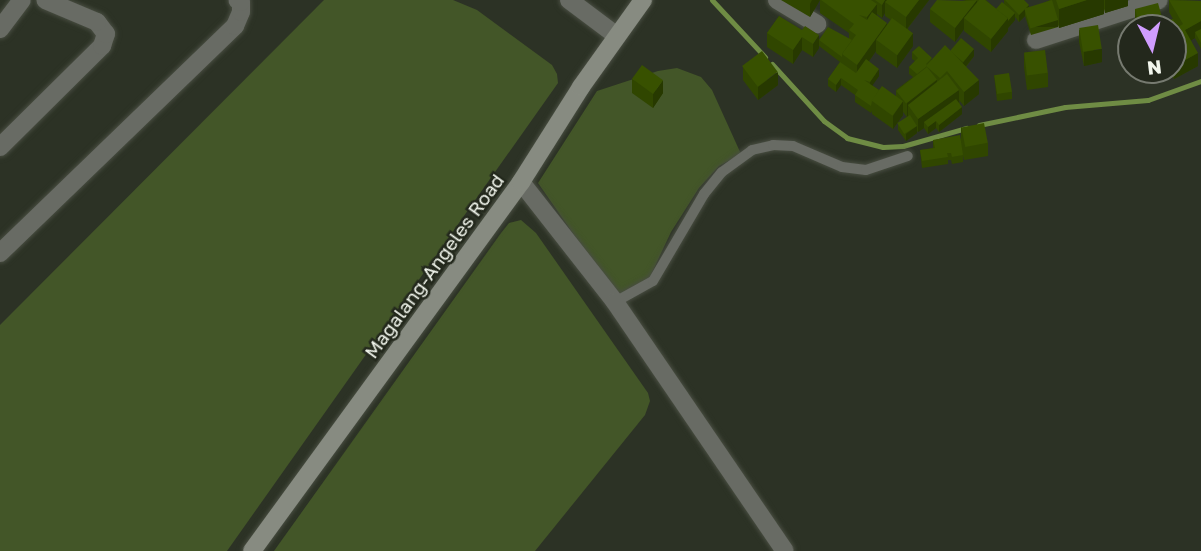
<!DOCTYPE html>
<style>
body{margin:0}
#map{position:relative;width:1201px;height:551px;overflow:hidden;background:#2c3225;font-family:"Golos Text",sans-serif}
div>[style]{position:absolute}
.green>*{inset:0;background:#435628}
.stream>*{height:5px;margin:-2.5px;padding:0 2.5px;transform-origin:2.5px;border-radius:2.5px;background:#6f8c44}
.roads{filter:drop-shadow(0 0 2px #484d41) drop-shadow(0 0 2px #484d41)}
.lane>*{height:10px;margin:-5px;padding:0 5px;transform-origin:5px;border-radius:5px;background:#686b64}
.street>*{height:18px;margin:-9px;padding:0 9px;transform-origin:9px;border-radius:9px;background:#686b64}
.secondary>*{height:18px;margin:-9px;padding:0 9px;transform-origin:9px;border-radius:9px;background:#878b81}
.wall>*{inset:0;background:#304600}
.shaded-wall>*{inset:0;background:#273900;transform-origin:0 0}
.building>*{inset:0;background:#385100;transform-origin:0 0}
span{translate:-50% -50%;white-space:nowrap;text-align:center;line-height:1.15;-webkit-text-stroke:5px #23281c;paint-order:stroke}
.street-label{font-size:19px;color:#f2f6ed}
.north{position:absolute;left:1117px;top:14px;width:70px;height:70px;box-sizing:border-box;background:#23281c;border:2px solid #767a70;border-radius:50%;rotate:173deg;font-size:19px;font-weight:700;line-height:28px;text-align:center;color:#f2f6ed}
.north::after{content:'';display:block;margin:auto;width:24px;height:32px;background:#d09dff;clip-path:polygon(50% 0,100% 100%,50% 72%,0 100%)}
</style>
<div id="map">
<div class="green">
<i style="clip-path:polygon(324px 0,453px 0,477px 10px,552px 65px,557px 74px,558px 83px,227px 551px,0 551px,0 325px)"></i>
<i style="clip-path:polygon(677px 68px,701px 77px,712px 90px,741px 154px,719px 166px,699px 188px,671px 232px,649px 279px,622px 294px,615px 294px,538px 183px,597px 91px,658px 71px)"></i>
<i style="clip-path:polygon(521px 220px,536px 233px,648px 393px,650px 401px,645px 415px,535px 551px,274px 551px,501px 233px,509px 223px)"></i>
</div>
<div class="stream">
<i style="left:712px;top:0;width:78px;rotate:47.1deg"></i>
<i style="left:772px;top:64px;width:77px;rotate:47.6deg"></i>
<i style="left:824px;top:121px;width:29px;rotate:36deg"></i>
<i style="left:847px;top:138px;width:37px;rotate:14deg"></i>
<i style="left:883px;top:147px;width:20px;rotate:-3deg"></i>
<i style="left:903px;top:146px;width:66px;rotate:-15.9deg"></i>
<i style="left:979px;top:125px;width:88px;rotate:-11.8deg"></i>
<i style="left:1065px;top:107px;width:83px;rotate:-4.8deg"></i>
<i style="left:1148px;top:100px;width:56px;rotate:-19.7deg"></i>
</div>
<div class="roads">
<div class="lane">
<i style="left:615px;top:302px;width:43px;rotate:-28.9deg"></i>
<i style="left:653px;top:281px;width:101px;rotate:-59.6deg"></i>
<i style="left:704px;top:194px;width:28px;rotate:-51deg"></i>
<i style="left:722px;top:172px;width:37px;rotate:-36deg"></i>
<i style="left:752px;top:150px;width:22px;rotate:-13deg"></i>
<i style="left:773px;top:145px;width:20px;rotate:3deg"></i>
<i style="left:793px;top:146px;width:53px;rotate:23.2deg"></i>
<i style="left:842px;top:167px;width:24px;rotate:7deg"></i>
<i style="left:866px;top:170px;width:44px;rotate:-18.4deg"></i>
</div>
<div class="street">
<i style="left:569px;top:0;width:60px;rotate:36.9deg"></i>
<i style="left:777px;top:0;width:47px;rotate:31deg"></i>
<i style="left:0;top:29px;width:36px;rotate:-53deg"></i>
<i style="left:1036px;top:40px;width:129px;rotate:-18deg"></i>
<i style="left:0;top:147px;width:144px;rotate:-44.7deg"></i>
<i style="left:102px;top:46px;width:13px;rotate:-72deg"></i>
<i style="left:106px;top:34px;width:15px;rotate:-127deg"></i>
<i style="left:97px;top:22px;width:56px;rotate:-157.1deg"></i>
<i style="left:521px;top:182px;width:152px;rotate:51.9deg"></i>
<i style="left:615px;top:302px;width:301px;rotate:55.7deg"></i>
<i style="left:0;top:253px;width:327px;rotate:-44deg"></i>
<i style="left:235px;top:26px;width:15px;rotate:-67deg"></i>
<i style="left:241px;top:12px;width:10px;rotate:-90deg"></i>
<i style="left:241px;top:2px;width:4px;rotate:-153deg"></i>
</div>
<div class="secondary">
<i style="left:252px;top:551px;width:457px;rotate:-53.9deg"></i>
<i style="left:521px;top:182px;width:112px;rotate:-57.7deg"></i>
<i style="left:581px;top:87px;width:107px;rotate:-54.5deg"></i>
</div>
</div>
<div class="wall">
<i style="clip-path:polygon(781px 0,820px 0,810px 17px)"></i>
<i style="clip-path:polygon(evenodd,820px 0,929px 0,908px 28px,913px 46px,897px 68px,876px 53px,876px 51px,869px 61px,879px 76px,872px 85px,879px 90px,896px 96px,896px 90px,913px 77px,909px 74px,909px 67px,915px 61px,912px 59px,912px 52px,932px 60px,950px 51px,974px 56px,966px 67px,979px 94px,964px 106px,959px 100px,962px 114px,939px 132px,936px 128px,928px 134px,924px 128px,918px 132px,917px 131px,917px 133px,906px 141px,898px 130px,898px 124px,907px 117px,903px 112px,903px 115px,893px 129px,872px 114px,872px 111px,871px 113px,855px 102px,855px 95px,841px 85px,836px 92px,828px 86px,828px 79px,840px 62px,819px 46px,819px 40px,849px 39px,849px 33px,820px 13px,820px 0,885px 13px,885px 16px,891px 20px,887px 25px,877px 15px,877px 14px,882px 18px,885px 13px)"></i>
<i style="clip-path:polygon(966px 0,986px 0,996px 9px,1004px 4px,1004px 0,1024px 0,1029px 9px,1050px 0,1128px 0,1128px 6px,1105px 13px,1104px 9px,1104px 14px,1059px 28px,1058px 25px,1058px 27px,1031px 35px,1025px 16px,1019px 22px,1015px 17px,1015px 20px,1008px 28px,1008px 31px,991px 52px,964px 31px,964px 29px,955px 42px,930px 22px,930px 9px)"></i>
<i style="clip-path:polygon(1169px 0,1201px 1px,1201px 49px,1195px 38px,1191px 40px,1198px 66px,1174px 79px,1169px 70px,1173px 70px,1173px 28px,1136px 28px,1135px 23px,1135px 9px,1163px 22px,1173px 19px,1169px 12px)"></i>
<i style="clip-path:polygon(779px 16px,819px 48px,813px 57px,802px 50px,793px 64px,767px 47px,767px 33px)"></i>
<i style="clip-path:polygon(1079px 29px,1102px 62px,1084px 66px,1079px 42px)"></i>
<i style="clip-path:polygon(1024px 53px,1048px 73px,1048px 87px,1027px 90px,1024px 67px)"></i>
<i style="clip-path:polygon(743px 67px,778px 85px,758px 100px,743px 80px)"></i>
<i style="clip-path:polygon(1156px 70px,1169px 70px,1169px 76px,1161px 80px)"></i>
<i style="clip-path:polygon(994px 75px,1012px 92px,1012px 99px,997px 101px)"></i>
<i style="clip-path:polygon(632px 79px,663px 93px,653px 108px,632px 93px)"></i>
<i style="clip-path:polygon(961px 127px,988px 143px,988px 156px,964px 160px,963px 156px,963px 162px,952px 164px,951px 160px,948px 160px,948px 164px,922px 168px,920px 150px,933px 148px,933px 140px,961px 139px)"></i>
</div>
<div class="shaded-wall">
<i style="clip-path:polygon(812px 0,820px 0,810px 17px,810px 4px)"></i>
<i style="clip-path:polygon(885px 0,894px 0,885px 2px,885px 13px,882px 18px,882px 5px)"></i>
<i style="clip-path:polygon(919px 0,929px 0,906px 30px,906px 17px)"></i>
<i style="clip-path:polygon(977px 0,977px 13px,964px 18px,964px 29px,955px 42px,955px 28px)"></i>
<i style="clip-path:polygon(1087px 0,1104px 0,1104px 14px,1059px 28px,1059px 9px)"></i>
<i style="clip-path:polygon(1105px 0,1128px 0,1128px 6px,1105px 13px)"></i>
<i style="clip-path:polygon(877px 4px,877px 17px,867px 31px,867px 17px)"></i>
<i style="clip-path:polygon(1029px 5px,1029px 12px,1025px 10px,1025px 16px,1019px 22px,1019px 15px)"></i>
<i style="clip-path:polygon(1015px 13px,1015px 20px,1008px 28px,1008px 31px,991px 52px,991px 39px,1008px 18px)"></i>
<i style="left:1058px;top:20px;width:7px;height:28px;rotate:90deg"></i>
<i style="clip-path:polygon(1201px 21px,1201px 35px,1195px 32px,1195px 38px,1185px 44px,1185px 30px)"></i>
<i style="clip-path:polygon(887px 23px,887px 36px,876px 40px,876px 51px,857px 78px,857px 65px)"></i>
<i style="clip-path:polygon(913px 33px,913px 46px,897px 68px,897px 55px)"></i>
<i style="clip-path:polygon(819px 35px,819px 48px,813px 57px,813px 44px)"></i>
<i style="clip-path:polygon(802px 37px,802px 50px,793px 64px,793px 50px)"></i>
<i style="clip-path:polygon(974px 49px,974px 56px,962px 71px,962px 64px)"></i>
<i style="clip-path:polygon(1102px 49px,1102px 62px,1084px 66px,1084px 52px)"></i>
<i style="clip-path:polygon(1198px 53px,1198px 66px,1174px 79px,1174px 66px)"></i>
<i style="clip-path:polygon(879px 69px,879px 76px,870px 89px,870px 82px)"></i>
<i style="clip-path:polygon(1167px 70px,1169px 70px,1169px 76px,1161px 80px,1161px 73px)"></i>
<i style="clip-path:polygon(778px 72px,778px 85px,758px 100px,758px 87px)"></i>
<i style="clip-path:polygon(841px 78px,841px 85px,836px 92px,836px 85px)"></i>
<i style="clip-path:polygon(663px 80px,663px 93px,653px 108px,653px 94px)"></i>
<i style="clip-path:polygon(937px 80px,937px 93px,908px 105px,908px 116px,907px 117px,907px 103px)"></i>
<i style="clip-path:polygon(979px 80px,979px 94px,964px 106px,964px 92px)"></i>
<i style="clip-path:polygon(959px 90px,959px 103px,924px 122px,924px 128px,918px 132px,918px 119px)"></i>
<i style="clip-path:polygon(903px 101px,903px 115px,893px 129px,893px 116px)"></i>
<i style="clip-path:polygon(962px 107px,962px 114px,939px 132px,939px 125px)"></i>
<i style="clip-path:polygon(936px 121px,936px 128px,928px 134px,928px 127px)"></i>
<i style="clip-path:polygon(917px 126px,917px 133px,906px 141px,906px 134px)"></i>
</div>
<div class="building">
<i style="clip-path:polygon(821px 0,871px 0,877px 4px,867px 17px,859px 15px,867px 20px,872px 12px,887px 23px,857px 65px,842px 54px,856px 35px,849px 30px,854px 24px)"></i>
<i style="clip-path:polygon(875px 0,885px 0,882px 5px)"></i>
<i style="clip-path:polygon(887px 0,919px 0,906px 17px,885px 2px)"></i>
<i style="clip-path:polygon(937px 0,965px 1px,977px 0,955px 28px,930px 9px)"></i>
<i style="clip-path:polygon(979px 0,985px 0,1008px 18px,991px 39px,964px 18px)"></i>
<i style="clip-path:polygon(1005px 0,1024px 0,1029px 5px,1019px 15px)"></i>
<i style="left:1052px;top:0;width:21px;height:29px;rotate:73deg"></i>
<i style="clip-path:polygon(1056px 0,1087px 0,1059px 9px)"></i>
<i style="clip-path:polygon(1169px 0,1201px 1px,1201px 21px,1185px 30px,1198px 53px,1174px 66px,1173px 64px,1173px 30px,1183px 24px)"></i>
<i style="clip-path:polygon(1002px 2px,1015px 13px,1008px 21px,1008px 18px,996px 9px)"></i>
<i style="clip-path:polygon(1158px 3px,1165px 28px,1140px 28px,1135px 9px)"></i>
<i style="clip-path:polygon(779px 16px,802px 30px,805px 26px,819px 35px,813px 44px,802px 37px,793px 50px,767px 33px)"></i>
<i style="left:892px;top:18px;width:26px;height:27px;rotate:36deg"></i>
<i style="clip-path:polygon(1173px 19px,1176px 28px,1173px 30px,1173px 28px,1165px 28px,1163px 22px)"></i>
<i style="left:1098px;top:25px;width:24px;height:19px;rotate:81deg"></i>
<i style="clip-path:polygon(828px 27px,852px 40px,842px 54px,842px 57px,819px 40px)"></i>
<i style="clip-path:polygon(1201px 29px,1201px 43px,1195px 32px)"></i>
<i style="left:961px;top:38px;width:17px;height:17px;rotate:40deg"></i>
<i style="clip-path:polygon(945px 45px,979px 80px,964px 92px,947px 71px,940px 78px,926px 66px)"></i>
<i style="clip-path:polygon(919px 46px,932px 58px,926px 64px,927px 65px,926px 67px,917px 74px,909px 67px,918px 58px,912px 52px)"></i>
<i style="left:1045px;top:50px;width:23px;height:21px;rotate:83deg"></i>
<i style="left:762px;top:51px;width:26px;height:25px;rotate:53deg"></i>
<i style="clip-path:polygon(866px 59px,879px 69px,870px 82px,864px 80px,879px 90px,872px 101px,871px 106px,855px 95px,858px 90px,841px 78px,836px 85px,828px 79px,840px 62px,856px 73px)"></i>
<i style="left:642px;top:65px;width:26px;height:17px;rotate:36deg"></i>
<i style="left:927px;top:67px;width:16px;height:39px;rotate:52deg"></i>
<i style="left:1009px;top:73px;width:19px;height:15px;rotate:81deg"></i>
<i style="clip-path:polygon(947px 74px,959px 90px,918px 119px,908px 105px)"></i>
<i style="left:882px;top:86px;width:26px;height:18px;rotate:36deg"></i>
<i style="clip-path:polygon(956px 99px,962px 107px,939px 125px,936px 121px,928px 127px,924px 122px)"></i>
<i style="left:910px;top:115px;width:13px;height:15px;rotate:58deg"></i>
<i style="left:984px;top:123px;width:20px;height:23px;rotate:79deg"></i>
<i style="clip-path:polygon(960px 135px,963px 155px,952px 157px,951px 153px,947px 153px,948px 157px,922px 161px,920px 150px,935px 148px,933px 140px)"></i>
</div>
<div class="street-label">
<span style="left:434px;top:266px;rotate:-54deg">Magalang-Angeles Road</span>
</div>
<div class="north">N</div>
</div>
